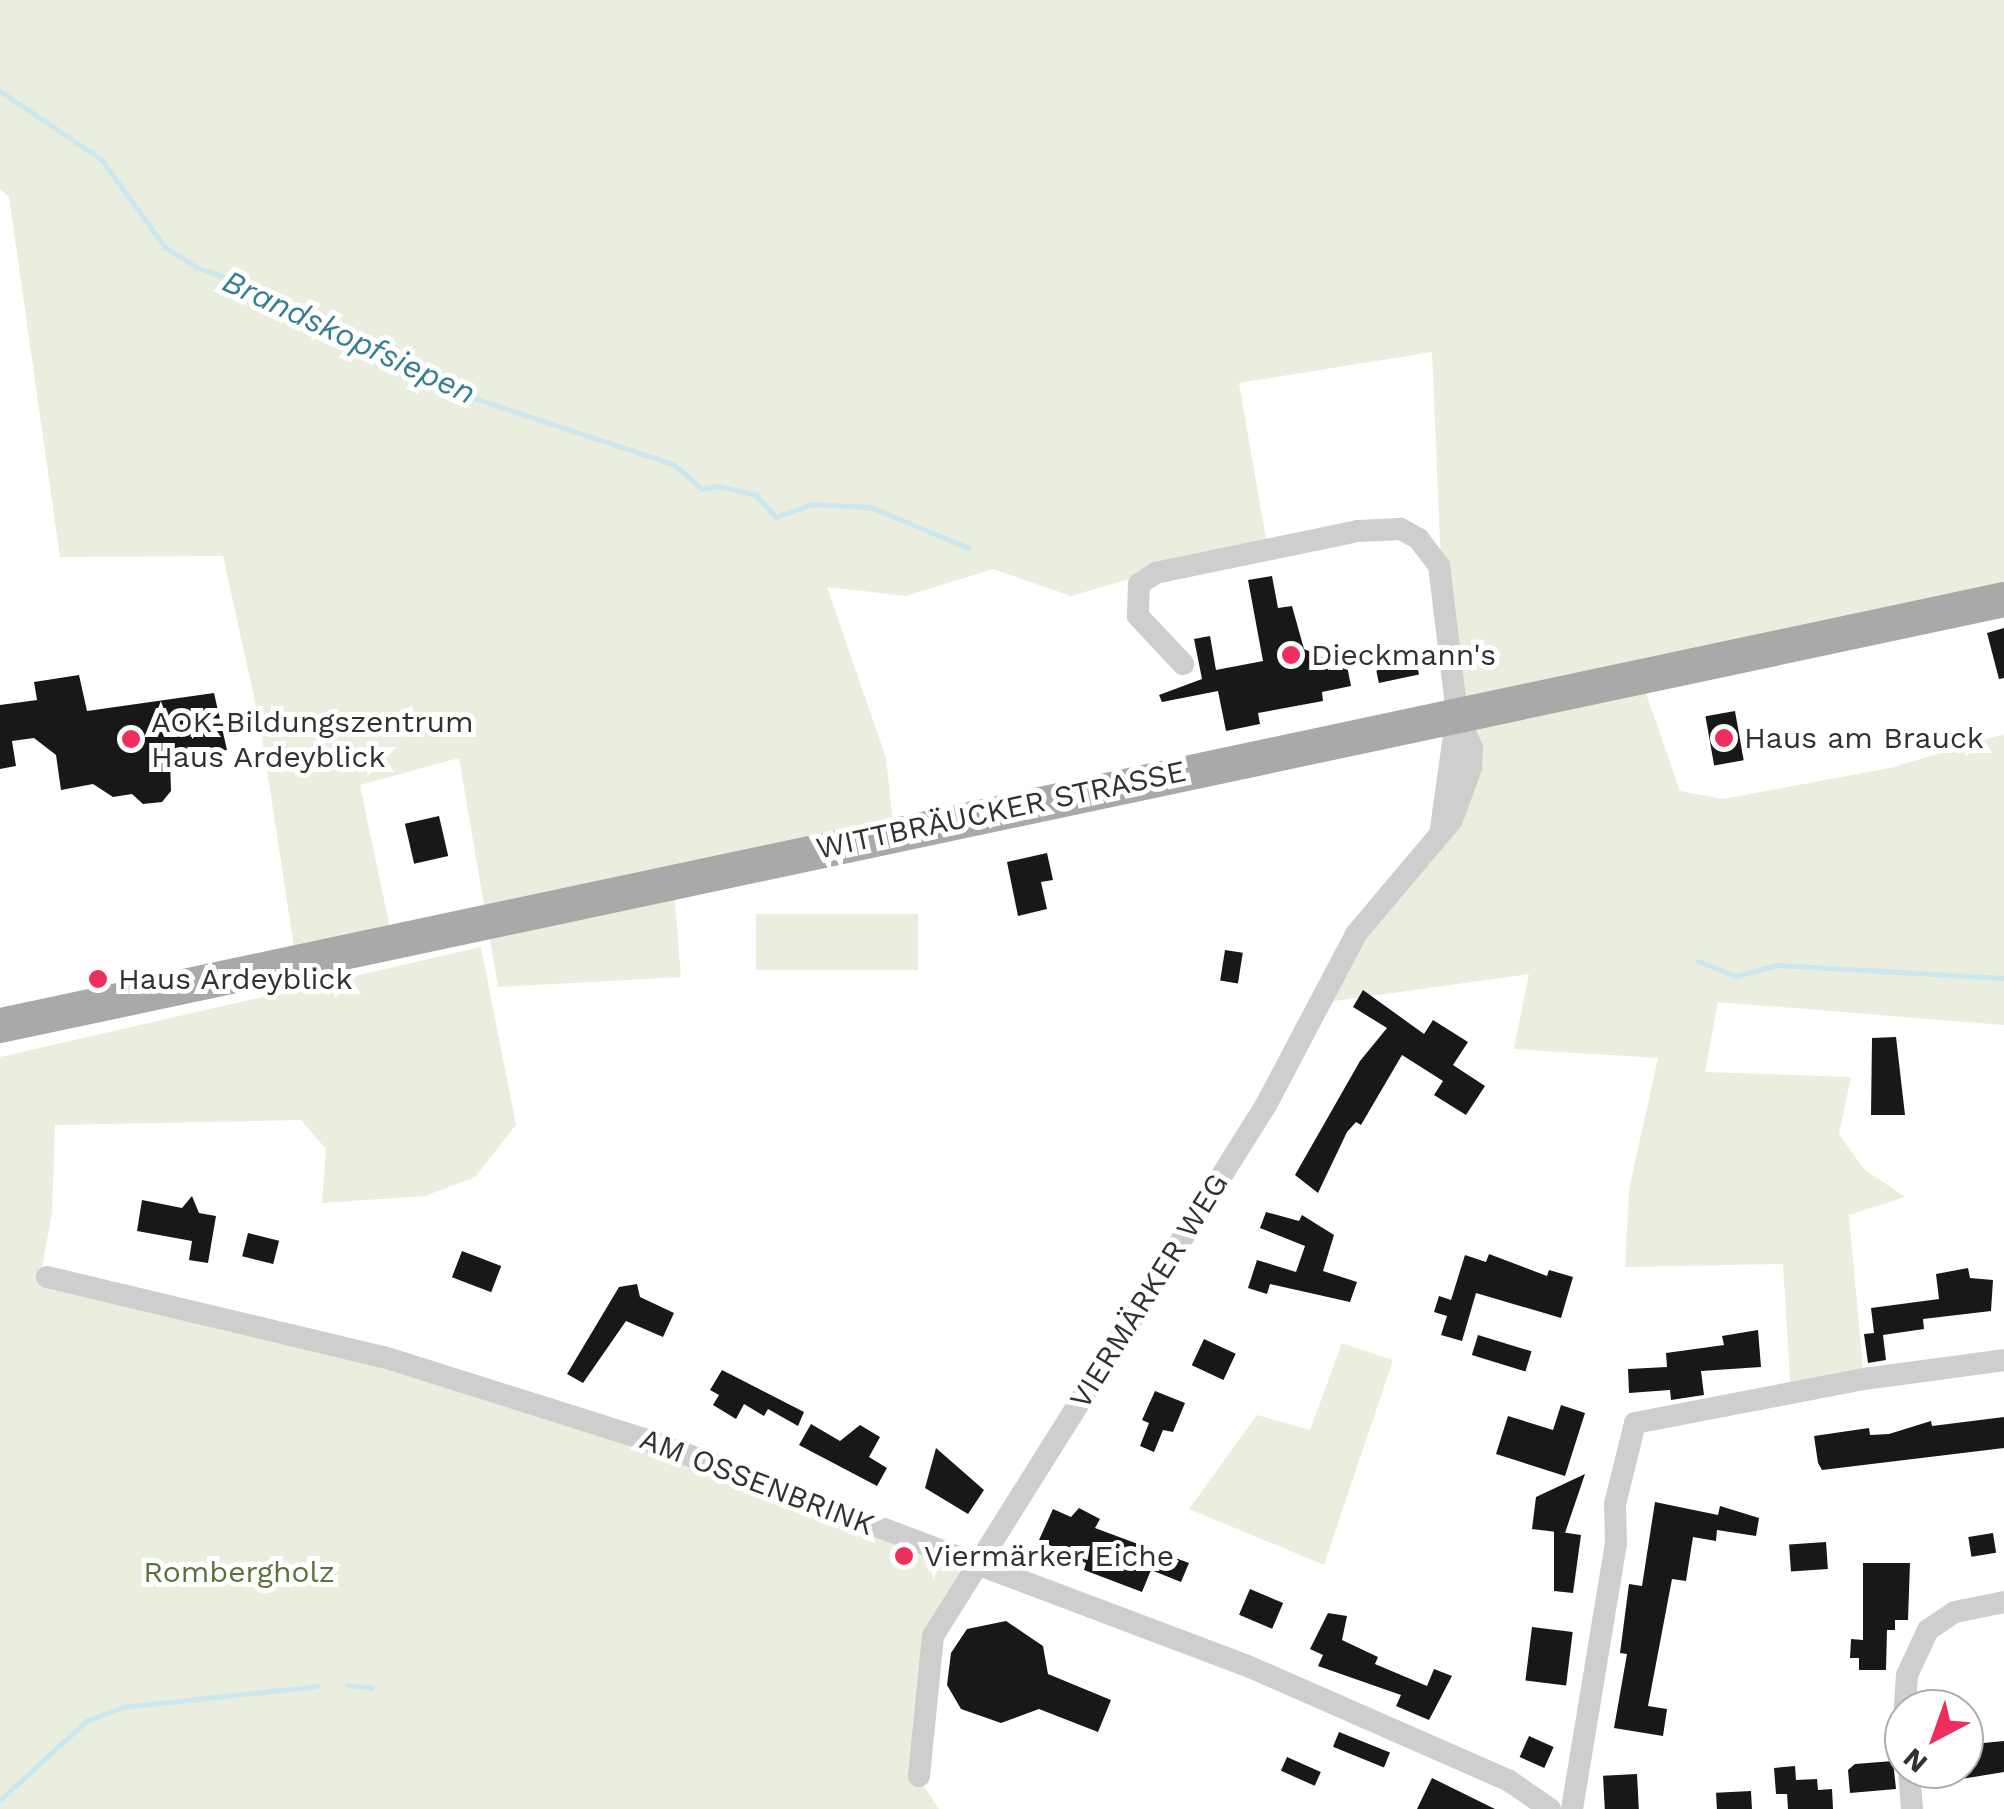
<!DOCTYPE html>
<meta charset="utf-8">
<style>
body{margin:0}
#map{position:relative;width:2004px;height:1809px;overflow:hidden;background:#fff;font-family:"Work Sans",sans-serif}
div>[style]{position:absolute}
.green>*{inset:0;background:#eaeedf;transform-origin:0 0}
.stream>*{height:5px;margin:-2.5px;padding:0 2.5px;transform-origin:2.5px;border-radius:2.5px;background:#cbe7ef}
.building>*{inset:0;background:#181818;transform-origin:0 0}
.minor>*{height:22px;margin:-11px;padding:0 11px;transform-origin:11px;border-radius:11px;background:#cecece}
.primary>*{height:35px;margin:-17.5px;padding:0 17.5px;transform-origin:17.5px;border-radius:17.5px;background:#a9a9a9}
.dots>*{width:28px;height:28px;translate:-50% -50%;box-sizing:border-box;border:5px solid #fff;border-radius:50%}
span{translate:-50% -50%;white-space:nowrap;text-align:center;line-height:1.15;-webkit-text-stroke:10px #fff;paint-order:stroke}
.poi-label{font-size:30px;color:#313131}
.left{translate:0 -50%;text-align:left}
.street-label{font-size:30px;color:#313131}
.park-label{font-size:30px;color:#5d703b}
.water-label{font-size:32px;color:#387e91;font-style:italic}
.north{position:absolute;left:1884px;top:1689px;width:100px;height:100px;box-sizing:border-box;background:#fff;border:2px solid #adadad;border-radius:50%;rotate:221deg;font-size:28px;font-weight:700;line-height:40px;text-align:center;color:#313131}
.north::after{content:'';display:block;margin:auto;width:35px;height:45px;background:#ee2e5d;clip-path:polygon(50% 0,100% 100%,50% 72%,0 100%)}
</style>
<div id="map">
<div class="green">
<i style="clip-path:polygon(0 0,2004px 0,2004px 599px,1640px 676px,1680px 791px,1723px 799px,1890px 768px,2004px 734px,2004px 1025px,1718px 1002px,1705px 1072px,1851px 1077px,1839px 1134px,1864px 1169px,1905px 1197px,1849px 1215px,1864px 1379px,1791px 1395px,1783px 1264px,1625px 1267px,1629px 1189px,1658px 1058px,1514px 1049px,1529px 974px,1320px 1003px,1452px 820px,1432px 352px,1239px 383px,1266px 539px,1071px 596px,993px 569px,906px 596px,827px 587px,886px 758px,894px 832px,673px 878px,681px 977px,498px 987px,459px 758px,360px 785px,393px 943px,296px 960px,260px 724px,223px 556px,60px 557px,9px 197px,0 189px)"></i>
<i style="left:756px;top:914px;width:162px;height:56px"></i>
<i style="clip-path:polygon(481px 947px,516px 1125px,475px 1177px,425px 1196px,322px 1203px,326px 1149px,301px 1120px,55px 1125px,52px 1213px,39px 1284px,451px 1384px,644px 1447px,965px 1571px,929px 1657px,912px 1768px,939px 1809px,0 1809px,0 1057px)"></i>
<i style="clip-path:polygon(1342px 1343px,1393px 1360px,1324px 1565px,1189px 1509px,1257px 1415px,1310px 1430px)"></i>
</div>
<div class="stream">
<i style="left:0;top:91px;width:122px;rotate:34deg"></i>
<i style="left:101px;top:159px;width:109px;rotate:54deg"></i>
<i style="left:165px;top:247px;width:37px;rotate:33deg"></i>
<i style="left:196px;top:267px;width:50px;rotate:19.9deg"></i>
<i style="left:243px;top:284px;width:33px;rotate:39deg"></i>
<i style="left:269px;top:305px;width:88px;rotate:19.9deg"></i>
<i style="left:352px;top:335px;width:93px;rotate:31.8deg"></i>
<i style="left:431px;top:384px;width:255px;rotate:18.3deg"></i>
<i style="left:673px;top:464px;width:38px;rotate:41deg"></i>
<i style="left:702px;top:489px;width:16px;rotate:-11deg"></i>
<i style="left:718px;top:486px;width:39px;rotate:13deg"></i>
<i style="left:756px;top:495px;width:30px;rotate:48deg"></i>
<i style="left:776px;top:517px;width:37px;rotate:-20deg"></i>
<i style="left:811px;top:504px;width:59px;rotate:2.9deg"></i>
<i style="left:870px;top:507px;width:107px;rotate:22.5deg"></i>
<i style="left:1698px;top:961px;width:41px;rotate:21.5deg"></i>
<i style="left:1736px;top:976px;width:42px;rotate:-15deg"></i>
<i style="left:1777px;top:965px;width:227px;rotate:3.3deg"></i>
<i style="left:347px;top:1685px;width:25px;rotate:7deg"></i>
<i style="left:0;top:1800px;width:117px;rotate:-42.6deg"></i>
<i style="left:86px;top:1721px;width:39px;rotate:-21deg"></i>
<i style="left:122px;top:1707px;width:196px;rotate:-6.1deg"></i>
</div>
<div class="building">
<i style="clip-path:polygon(1272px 576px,1278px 608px,1292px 606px,1304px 649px,1325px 658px,1328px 670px,1347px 666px,1351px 686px,1322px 692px,1323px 701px,1258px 713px,1260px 724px,1226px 731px,1218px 691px,1162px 702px,1159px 695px,1202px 679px,1194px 639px,1210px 636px,1216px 670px,1263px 661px,1248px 580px)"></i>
<i style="clip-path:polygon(2004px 628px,2004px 678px,1999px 679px,1987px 633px)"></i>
<i style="left:1414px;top:651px;width:24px;height:41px;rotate:78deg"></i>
<i style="clip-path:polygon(79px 675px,87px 711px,214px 693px,227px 750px,170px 758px,171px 791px,162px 802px,143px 804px,132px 794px,113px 797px,93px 784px,61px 790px,56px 755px,34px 738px,12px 741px,16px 766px,0 769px,0 705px,37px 700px,34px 682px)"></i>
<i style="left:1735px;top:711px;width:50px;height:30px;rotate:80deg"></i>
<i style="left:439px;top:816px;width:41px;height:35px;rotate:77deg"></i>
<i style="clip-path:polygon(1047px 853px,1053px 880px,1041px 882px,1047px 909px,1018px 916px,1007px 862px)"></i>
<i style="left:1225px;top:950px;width:18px;height:31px;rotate:9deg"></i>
<i style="clip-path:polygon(1363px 990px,1424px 1034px,1433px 1020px,1468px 1042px,1453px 1065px,1485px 1086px,1466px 1115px,1434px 1095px,1443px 1081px,1402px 1055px,1361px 1125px,1356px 1122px,1347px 1132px,1318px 1193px,1295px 1175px,1360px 1061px,1387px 1028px,1353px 1007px)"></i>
<i style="clip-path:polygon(1896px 1037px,1905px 1115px,1871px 1115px,1872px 1038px)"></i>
<i style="clip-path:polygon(192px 1196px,199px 1213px,216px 1216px,208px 1263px,189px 1260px,192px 1241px,137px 1231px,142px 1200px,182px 1208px)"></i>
<i style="clip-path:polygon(1266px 1212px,1299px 1221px,1302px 1215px,1334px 1235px,1323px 1271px,1357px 1282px,1350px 1302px,1270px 1284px,1267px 1294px,1248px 1288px,1257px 1260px,1296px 1272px,1305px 1246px,1260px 1228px)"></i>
<i style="left:248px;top:1233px;width:32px;height:24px;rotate:14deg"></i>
<i style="left:462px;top:1251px;width:42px;height:28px;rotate:21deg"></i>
<i style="clip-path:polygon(1489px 1254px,1547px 1276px,1549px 1270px,1573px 1277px,1561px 1318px,1476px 1293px,1462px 1341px,1441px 1335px,1447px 1316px,1434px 1312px,1439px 1296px,1451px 1300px,1465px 1255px,1486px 1262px)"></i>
<i style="clip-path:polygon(1968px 1268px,1970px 1278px,1993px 1280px,1991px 1311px,1923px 1319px,1924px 1329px,1883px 1335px,1886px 1360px,1868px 1363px,1864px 1334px,1874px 1333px,1871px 1308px,1939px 1299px,1936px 1274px)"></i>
<i style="clip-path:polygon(637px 1284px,640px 1297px,674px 1313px,663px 1337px,626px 1321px,583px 1383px,567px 1374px,619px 1287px)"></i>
<i style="clip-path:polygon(1758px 1330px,1761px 1367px,1701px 1371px,1704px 1395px,1671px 1400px,1670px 1390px,1629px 1393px,1628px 1369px,1667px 1367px,1666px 1353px,1724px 1345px,1722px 1336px)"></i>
<i style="left:1478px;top:1335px;width:56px;height:21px;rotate:17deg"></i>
<i style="left:1204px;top:1339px;width:35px;height:29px;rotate:25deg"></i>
<i style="clip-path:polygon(722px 1370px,804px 1412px,798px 1426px,768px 1409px,764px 1416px,744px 1404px,736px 1419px,713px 1405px,719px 1395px,710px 1390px)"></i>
<i style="clip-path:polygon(1155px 1391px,1185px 1403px,1173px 1432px,1163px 1430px,1154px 1452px,1140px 1446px,1149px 1423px,1142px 1420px)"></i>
<i style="clip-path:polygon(1561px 1405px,1585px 1413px,1565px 1476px,1496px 1454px,1508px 1416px,1553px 1430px)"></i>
<i style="clip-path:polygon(2004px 1417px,2004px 1448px,1822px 1470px,1818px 1463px,1814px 1436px,1869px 1428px,1870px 1435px,1889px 1434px,1931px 1421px,1932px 1426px)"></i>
<i style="clip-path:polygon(811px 1424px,840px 1441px,860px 1425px,880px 1437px,869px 1457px,887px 1468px,877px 1486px,799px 1445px)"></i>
<i style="clip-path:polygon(936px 1448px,984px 1490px,968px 1514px,925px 1488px)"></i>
<i style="clip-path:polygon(1585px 1474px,1565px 1533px,1532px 1529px,1536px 1497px)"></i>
<i style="clip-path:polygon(1655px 1502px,1718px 1515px,1720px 1506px,1759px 1518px,1756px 1536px,1717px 1530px,1716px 1541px,1693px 1537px,1686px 1581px,1672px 1579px,1648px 1706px,1667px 1709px,1663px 1736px,1614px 1728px,1627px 1654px,1620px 1653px,1629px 1584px,1642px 1586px)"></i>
<i style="clip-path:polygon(1079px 1508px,1100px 1519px,1095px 1528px,1189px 1563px,1181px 1582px,1151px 1570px,1142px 1592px,1084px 1570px,1086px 1563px,1039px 1540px,1053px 1509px,1071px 1517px)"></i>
<i style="clip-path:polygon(1554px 1531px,1581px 1535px,1573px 1593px,1554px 1591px)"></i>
<i style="left:1993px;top:1533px;width:20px;height:25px;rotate:81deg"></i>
<i style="left:1826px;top:1542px;width:27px;height:37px;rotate:86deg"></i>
<i style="clip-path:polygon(1863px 1563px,1910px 1563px,1908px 1620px,1895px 1620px,1895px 1630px,1887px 1630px,1886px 1670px,1859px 1670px,1859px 1658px,1850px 1658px,1851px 1639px,1863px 1640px)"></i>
<i style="left:1250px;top:1589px;width:36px;height:28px;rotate:23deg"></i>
<i style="clip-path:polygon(1328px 1613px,1347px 1616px,1342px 1640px,1378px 1657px,1375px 1664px,1427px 1686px,1434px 1669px,1452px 1676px,1429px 1720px,1396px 1706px,1401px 1695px,1318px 1666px,1323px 1655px,1310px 1649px)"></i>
<i style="clip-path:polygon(1006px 1621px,1043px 1646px,1048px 1674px,1111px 1700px,1098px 1732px,1039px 1709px,1001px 1723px,961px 1709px,947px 1685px,951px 1653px,967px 1629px)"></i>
<i style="left:1532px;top:1627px;width:41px;height:54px;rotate:7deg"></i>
<i style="left:1339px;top:1732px;width:55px;height:16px;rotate:22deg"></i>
<i style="left:1529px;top:1736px;width:27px;height:23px;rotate:24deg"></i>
<i style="clip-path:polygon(2004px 1741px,2004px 1772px,1925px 1785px,1924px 1769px,1964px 1769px,1973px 1744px)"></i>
<i style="left:1287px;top:1757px;width:37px;height:15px;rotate:24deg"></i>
<i style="clip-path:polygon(1893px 1761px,1896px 1789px,1850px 1793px,1848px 1770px,1855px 1764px)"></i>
<i style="clip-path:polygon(1795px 1766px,1796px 1780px,1817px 1779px,1818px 1790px,1832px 1789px,1833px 1809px,1788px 1809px,1787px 1794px,1776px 1794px,1774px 1768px)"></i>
<i style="left:1637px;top:1774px;width:35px;height:34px;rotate:87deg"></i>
<i style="clip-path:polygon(1432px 1778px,1495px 1809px,1417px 1809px)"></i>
<i style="left:1751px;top:1791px;width:18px;height:35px;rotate:87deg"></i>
</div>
<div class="minor">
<i style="left:1441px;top:828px;width:115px;rotate:-82deg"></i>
<i style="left:47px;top:1277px;width:346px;rotate:13.4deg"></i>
<i style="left:384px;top:1357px;width:280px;rotate:17.5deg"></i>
<i style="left:651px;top:1441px;width:640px;rotate:20.67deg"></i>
<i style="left:1250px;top:1667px;width:282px;rotate:23.7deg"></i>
<i style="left:1508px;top:1780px;width:51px;rotate:34.6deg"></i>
<i style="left:1904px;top:1718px;width:43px;rotate:-86deg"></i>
<i style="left:1907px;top:1675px;width:50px;rotate:-65deg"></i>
<i style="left:1928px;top:1630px;width:32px;rotate:-34deg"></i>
<i style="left:1955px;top:1612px;width:50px;rotate:-11.5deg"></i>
<i style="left:1909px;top:1769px;width:40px;rotate:85.7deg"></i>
<i style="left:919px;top:1776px;width:141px;rotate:-84.3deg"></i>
<i style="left:933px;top:1636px;width:627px;rotate:-57.91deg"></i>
<i style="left:1266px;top:1105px;width:193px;rotate:-62.2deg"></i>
<i style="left:1356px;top:934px;width:149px;rotate:-49.9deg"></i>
<i style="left:1452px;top:820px;width:55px;rotate:-69.9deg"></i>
<i style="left:1471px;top:768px;width:20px;rotate:-87deg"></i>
<i style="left:1472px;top:748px;width:37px;rotate:-114deg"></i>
<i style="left:1457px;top:714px;width:149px;rotate:-96.9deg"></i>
<i style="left:1439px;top:566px;width:34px;rotate:-127deg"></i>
<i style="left:1419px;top:539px;width:21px;rotate:-151deg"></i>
<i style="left:1401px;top:529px;width:43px;rotate:177.3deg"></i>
<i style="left:1358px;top:531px;width:206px;rotate:168.3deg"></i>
<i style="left:1156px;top:573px;width:20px;rotate:147deg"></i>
<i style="left:1139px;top:584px;width:32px;rotate:92deg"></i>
<i style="left:1138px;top:616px;width:66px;rotate:46.8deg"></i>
<i style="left:1572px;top:1809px;width:269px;rotate:-80.6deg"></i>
<i style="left:1616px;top:1544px;width:40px;rotate:-91.4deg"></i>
<i style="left:1615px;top:1504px;width:83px;rotate:-76.1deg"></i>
<i style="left:1635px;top:1423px;width:233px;rotate:-10.9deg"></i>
<i style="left:1864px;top:1379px;width:141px;rotate:-7.7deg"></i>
</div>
<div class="primary">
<i style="left:0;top:1025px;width:2049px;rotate:-12deg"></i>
</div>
<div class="dots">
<i style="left:1291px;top:655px;background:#ee2e5d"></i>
<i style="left:1724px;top:738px;background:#ee2e5d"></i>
<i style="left:131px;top:739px;background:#ee2e5d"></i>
<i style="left:98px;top:979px;background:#ee2e5d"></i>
<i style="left:904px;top:1556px;background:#ee2e5d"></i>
</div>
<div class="poi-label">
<span class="left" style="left:1311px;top:655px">Dieckmann's</span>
<span class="left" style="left:151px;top:739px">AOK-Bildungszentrum<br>Haus Ardeyblick</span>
<span class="left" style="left:1744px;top:738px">Haus am Brauck</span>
<span class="left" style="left:118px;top:979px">Haus Ardeyblick</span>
<span class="left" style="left:924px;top:1556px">Viermärker Eiche</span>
</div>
<div class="street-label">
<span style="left:1001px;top:810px;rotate:-12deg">WITTBRÄUCKER STRASSE</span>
<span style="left:1149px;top:1291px;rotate:-58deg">VIERMÄRKER WEG</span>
<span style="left:757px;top:1482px;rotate:21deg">AM OSSENBRINK</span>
</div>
<div class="park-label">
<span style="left:239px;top:1572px">Rombergholz</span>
</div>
<div class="water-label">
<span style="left:349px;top:337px;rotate:25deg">Brandskopfsiepen</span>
</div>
<div class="north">N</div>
</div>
